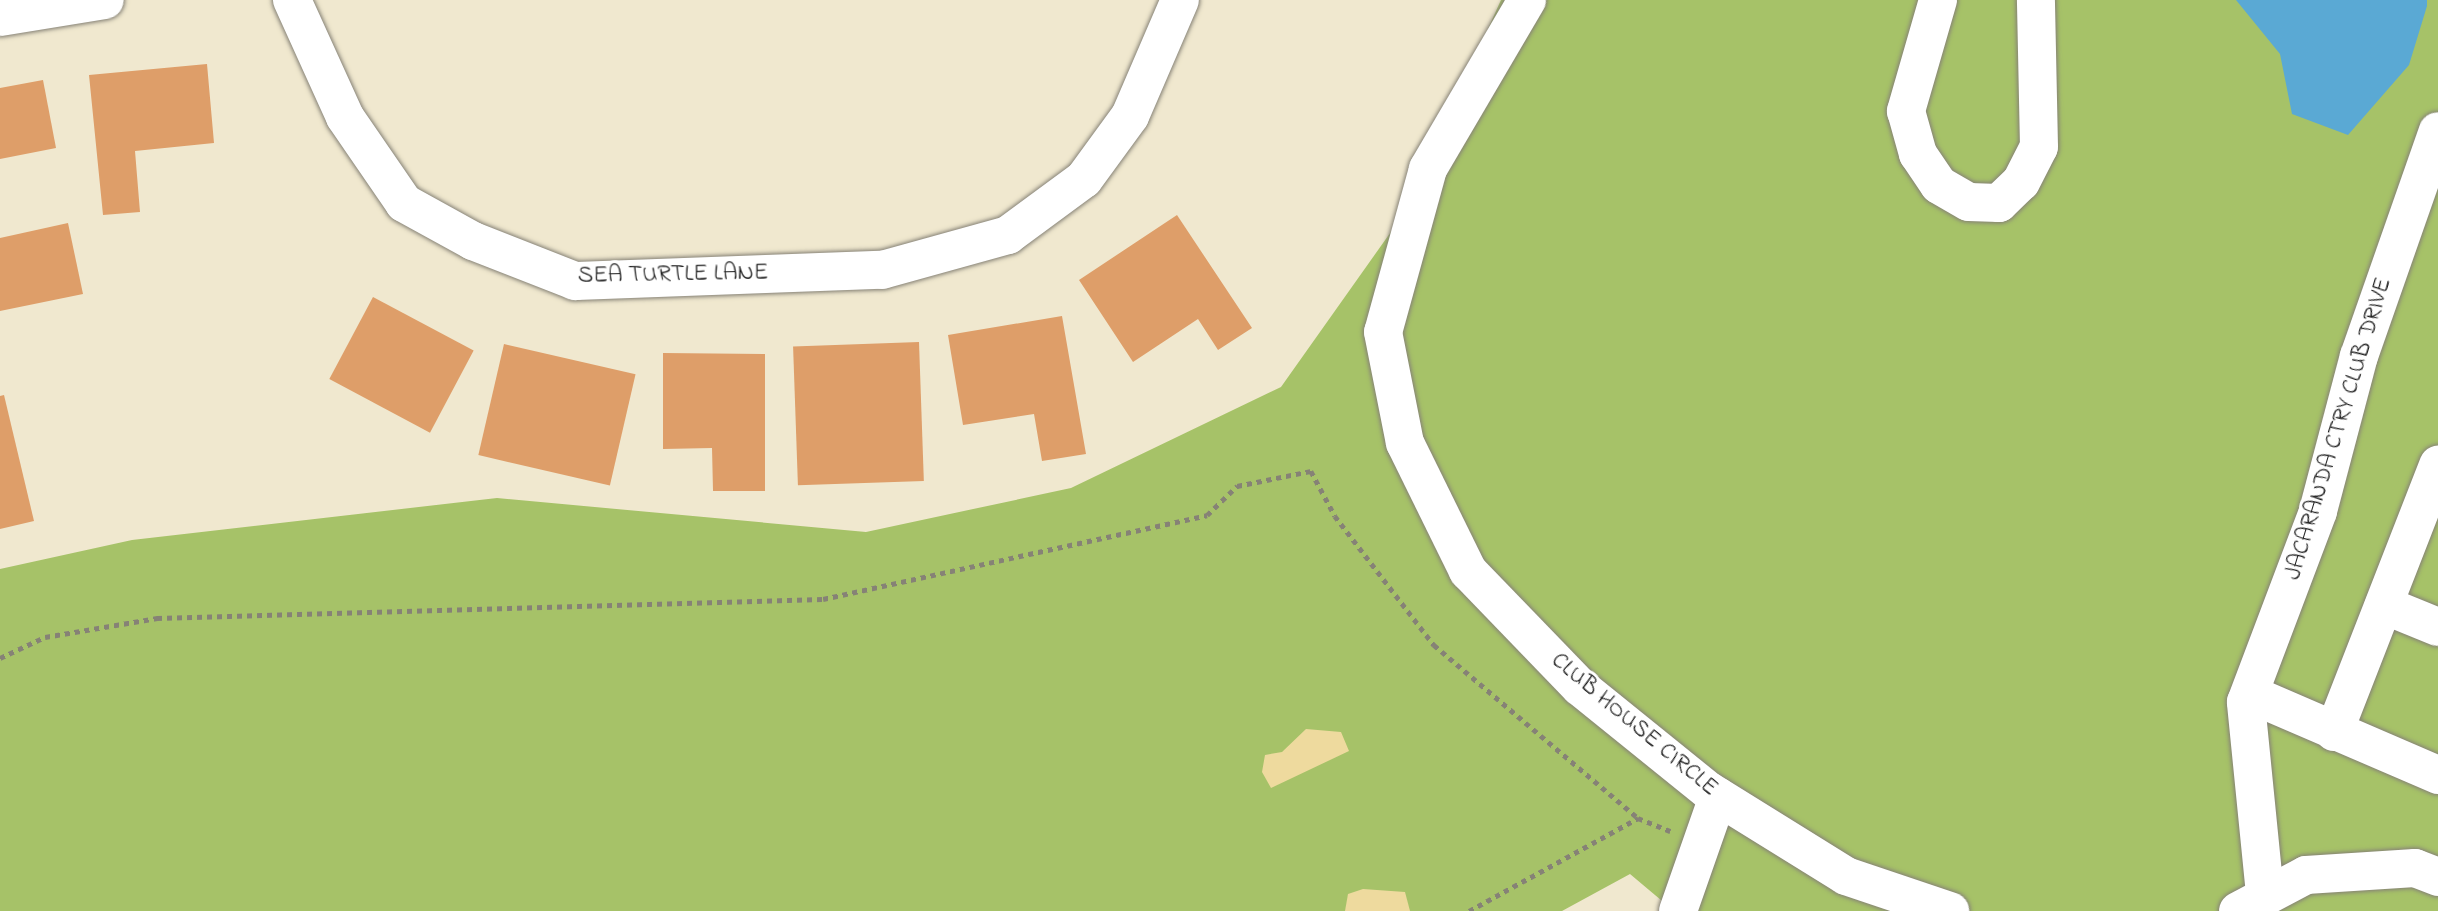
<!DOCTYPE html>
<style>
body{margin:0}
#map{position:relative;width:2438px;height:911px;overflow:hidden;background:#f0e8cf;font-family:"Indie Flower",sans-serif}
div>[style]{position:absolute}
.green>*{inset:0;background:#a6c268}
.sand>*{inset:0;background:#eeda9e}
.water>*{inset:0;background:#5aa9d4}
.building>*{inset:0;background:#de9e69;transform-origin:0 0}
.path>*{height:4.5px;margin-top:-2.25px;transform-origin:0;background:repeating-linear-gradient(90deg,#868276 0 5px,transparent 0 10px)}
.roads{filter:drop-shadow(0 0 2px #868276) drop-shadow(0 0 2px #868276)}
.minor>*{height:38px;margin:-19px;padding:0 19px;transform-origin:19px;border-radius:19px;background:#fff}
span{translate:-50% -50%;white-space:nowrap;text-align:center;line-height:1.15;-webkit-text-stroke:6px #fff;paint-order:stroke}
.street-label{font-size:24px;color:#1c1c1c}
</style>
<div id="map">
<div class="green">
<i style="clip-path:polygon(1501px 0,2438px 0,2438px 911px,1674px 911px,1630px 874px,1562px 911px,0 911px,0 569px,132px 540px,497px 498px,866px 532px,1071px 488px,1281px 387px,1405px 212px)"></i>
</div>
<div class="sand">
<i style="clip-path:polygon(1306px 729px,1341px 732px,1349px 751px,1271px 788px,1262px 772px,1265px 755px,1282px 752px)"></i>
<i style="clip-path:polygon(1363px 889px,1405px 892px,1410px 911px,1345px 911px,1348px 894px)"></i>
</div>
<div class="water">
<i style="clip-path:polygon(2236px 0,2427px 0,2427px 6px,2409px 65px,2348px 135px,2292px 114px,2280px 54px)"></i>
</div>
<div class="building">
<i style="clip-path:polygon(207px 64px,214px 143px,135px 151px,140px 212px,103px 215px,89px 75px)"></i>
<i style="clip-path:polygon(43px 80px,56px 148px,0 159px,0 88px)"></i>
<i style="clip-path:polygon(1177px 215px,1252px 328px,1218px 350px,1198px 319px,1133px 362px,1079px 280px)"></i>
<i style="clip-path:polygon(68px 223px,83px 294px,0 311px,0 238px)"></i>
<i style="left:373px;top:297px;width:114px;height:93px;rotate:28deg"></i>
<i style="clip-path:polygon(1062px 316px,1086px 454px,1042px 461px,1034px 414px,963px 425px,948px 335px)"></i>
<i style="left:919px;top:342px;width:139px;height:126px;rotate:88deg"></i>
<i style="left:504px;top:344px;width:135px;height:114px;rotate:13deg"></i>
<i style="clip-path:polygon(663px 353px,765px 354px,765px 491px,713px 491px,712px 448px,663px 449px)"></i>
<i style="clip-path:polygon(4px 395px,34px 521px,0 529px,0 396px)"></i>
</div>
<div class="path">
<i style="left:0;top:658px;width:50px;rotate:-25deg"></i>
<i style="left:45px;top:637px;width:114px;rotate:-9.6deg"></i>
<i style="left:157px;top:618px;width:666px;rotate:-1.63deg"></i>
<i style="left:823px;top:599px;width:393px;rotate:-12.3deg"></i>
<i style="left:1207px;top:515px;width:42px;rotate:-44deg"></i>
<i style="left:1237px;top:486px;width:76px;rotate:-11.5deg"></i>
<i style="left:1311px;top:471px;width:51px;rotate:61.9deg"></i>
<i style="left:1335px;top:516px;width:163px;rotate:52.5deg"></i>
<i style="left:1434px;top:645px;width:267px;rotate:40.3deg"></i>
<i style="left:1638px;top:818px;width:35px;rotate:22deg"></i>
<i style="left:1469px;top:911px;width:193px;rotate:-28.8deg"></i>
</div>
<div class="roads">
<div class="minor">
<i style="left:292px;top:0;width:128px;rotate:65.6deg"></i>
<i style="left:345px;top:117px;width:104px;rotate:55.5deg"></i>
<i style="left:404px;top:203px;width:79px;rotate:28.8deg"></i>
<i style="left:473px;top:241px;width:110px;rotate:21.4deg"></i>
<i style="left:575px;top:281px;width:307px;rotate:-2.1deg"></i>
<i style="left:882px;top:270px;width:131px;rotate:-15.5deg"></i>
<i style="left:1008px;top:235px;width:94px;rotate:-36.4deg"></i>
<i style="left:1084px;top:179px;width:78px;rotate:-53.9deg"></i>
<i style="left:1130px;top:116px;width:126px;rotate:-66.7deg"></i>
<i style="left:1527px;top:0;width:196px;rotate:120.4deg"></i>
<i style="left:1428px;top:169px;width:169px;rotate:105.4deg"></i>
<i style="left:1383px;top:332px;width:113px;rotate:78.8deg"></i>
<i style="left:1405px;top:443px;width:143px;rotate:63.8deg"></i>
<i style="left:1468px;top:571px;width:161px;rotate:46deg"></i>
<i style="left:1580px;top:687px;width:166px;rotate:38.9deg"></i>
<i style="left:1709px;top:791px;width:161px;rotate:31.8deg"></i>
<i style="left:1846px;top:876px;width:110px;rotate:18.6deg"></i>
<i style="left:1938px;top:0;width:116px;rotate:106.1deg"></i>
<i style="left:1906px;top:111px;width:45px;rotate:74.4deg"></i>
<i style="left:1918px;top:154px;width:37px;rotate:56deg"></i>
<i style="left:1939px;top:185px;width:34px;rotate:30deg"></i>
<i style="left:1969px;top:202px;width:30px;rotate:2deg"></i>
<i style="left:1999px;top:203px;width:30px;rotate:-44deg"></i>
<i style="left:2021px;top:182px;width:39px;rotate:-63deg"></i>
<i style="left:2039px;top:147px;width:147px;rotate:-91.2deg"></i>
<i style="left:0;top:17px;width:106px;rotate:-9.2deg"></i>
<i style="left:2384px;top:605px;width:58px;rotate:22.2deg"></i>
<i style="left:2250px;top:694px;width:205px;rotate:23.3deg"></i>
<i style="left:2334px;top:732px;width:287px;rotate:-68.7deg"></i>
<i style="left:2265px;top:894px;width:193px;rotate:-95.7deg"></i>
<i style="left:2246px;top:702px;width:204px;rotate:-69.3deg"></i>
<i style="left:2318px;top:511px;width:160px;rotate:-75.2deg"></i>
<i style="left:2359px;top:356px;width:238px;rotate:-70.7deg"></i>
<i style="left:1678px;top:911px;width:121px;rotate:-70.7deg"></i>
<i style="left:2238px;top:911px;width:77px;rotate:-27.9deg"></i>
<i style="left:2306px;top:875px;width:109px;rotate:-3.7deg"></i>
<i style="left:2415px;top:868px;width:25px;rotate:21deg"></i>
</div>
</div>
<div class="street-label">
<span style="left:673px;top:275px;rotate:-1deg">SEA TURTLE LANE</span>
<span style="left:2339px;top:429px;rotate:-73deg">JACARANDA CTRY CLUB DRIVE</span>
<span style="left:1634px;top:725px;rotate:40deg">CLUB HOUSE CIRCLE</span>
</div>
</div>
